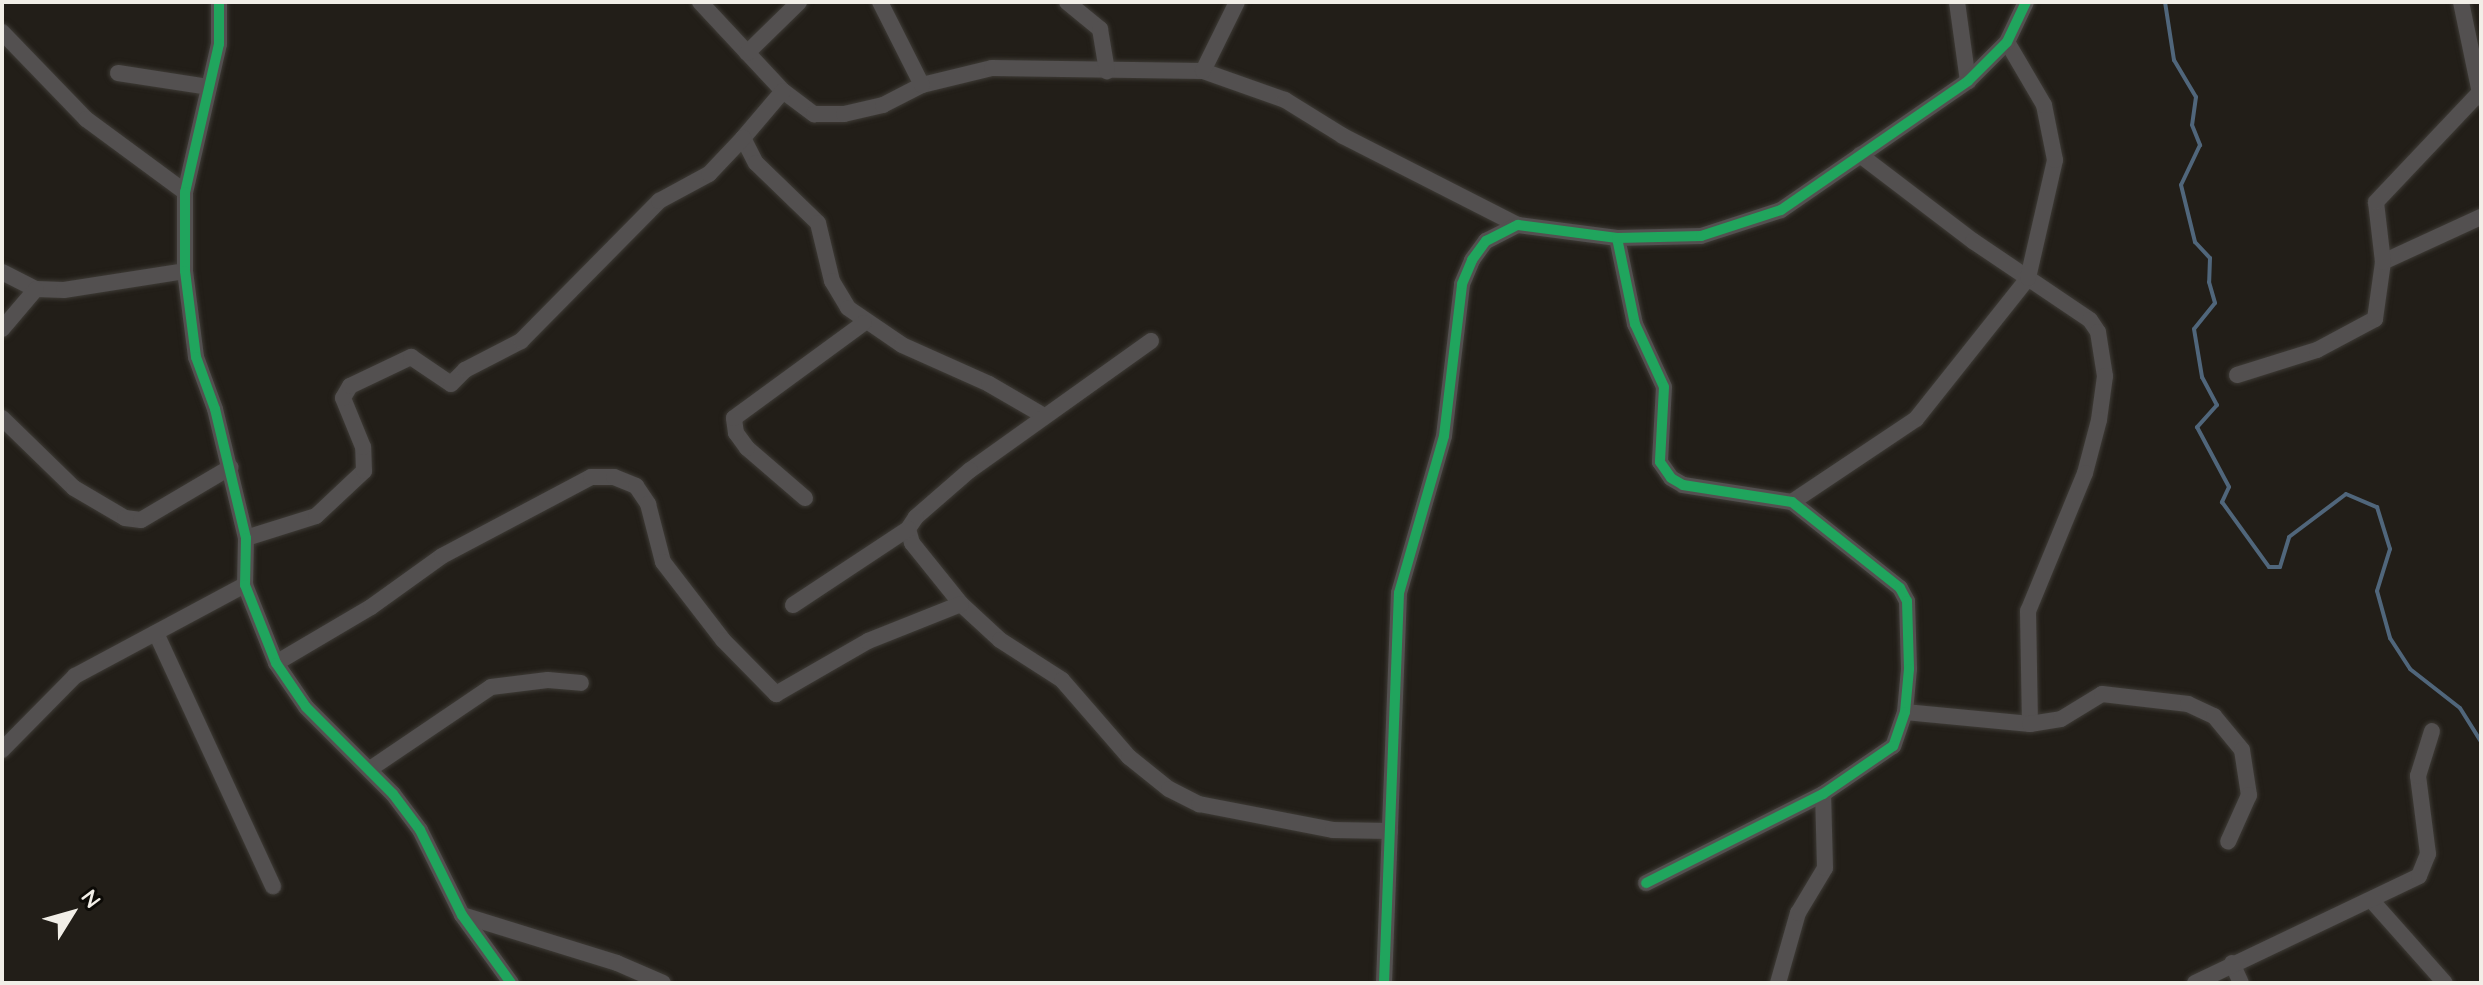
<!DOCTYPE html>
<style>
body{margin:0}
#map{position:relative;width:2483px;height:985px;overflow:hidden;background:#221e18;font-family:Quicksand,sans-serif}
div>[style]{position:absolute}
.stream>*{height:4px;margin:-2px;padding:0 2px;transform-origin:2px;border-radius:2px;background:#50667b}
.roads{filter:drop-shadow(0 0 2px #3e3b36) drop-shadow(0 0 2px #3e3b36)}
.minor>*{height:16px;margin:-8px;padding:0 8px;transform-origin:8px;border-radius:8px;background:#535050}
.cycleway>*{height:10px;margin:-5px;padding:0 5px;transform-origin:5px;border-radius:5px;background:#20a55d}
span{translate:-50% -50%;white-space:nowrap;text-align:center;line-height:1.15;-webkit-text-stroke:7px #0c0a06;paint-order:stroke}
.frame{position:absolute;inset:0;border:4px solid #f1eee7;pointer-events:none}
.north{position:absolute;left:32px;top:873px;width:80px;height:80px;-webkit-text-stroke:6px #0c0a06;paint-order:stroke;rotate:53deg;font-size:22px;font-weight:700;line-height:32px;text-align:center;color:#f1eee7}
.north::after{content:'';display:block;margin:auto;width:28px;height:36px;background:#f1eee7;clip-path:polygon(50% 0,100% 100%,50% 72%,0 100%)}
</style>
<div id="map">
<div class="stream">
<i style="left:2165px;top:2px;width:59px;rotate:81.2deg"></i>
<i style="left:2174px;top:60px;width:43px;rotate:59.3deg"></i>
<i style="left:2196px;top:97px;width:28px;rotate:98deg"></i>
<i style="left:2192px;top:125px;width:22px;rotate:68deg"></i>
<i style="left:2200px;top:145px;width:44px;rotate:115.4deg"></i>
<i style="left:2181px;top:185px;width:59px;rotate:76.2deg"></i>
<i style="left:2195px;top:242px;width:22px;rotate:47deg"></i>
<i style="left:2210px;top:258px;width:24px;rotate:92deg"></i>
<i style="left:2209px;top:282px;width:22px;rotate:74deg"></i>
<i style="left:2215px;top:303px;width:33px;rotate:129deg"></i>
<i style="left:2194px;top:329px;width:49px;rotate:80.5deg"></i>
<i style="left:2202px;top:377px;width:32px;rotate:62deg"></i>
<i style="left:2217px;top:405px;width:30px;rotate:132deg"></i>
<i style="left:2197px;top:427px;width:68px;rotate:61.9deg"></i>
<i style="left:2229px;top:487px;width:17px;rotate:115deg"></i>
<i style="left:2222px;top:502px;width:80px;rotate:54.1deg"></i>
<i style="left:2269px;top:567px;width:11px"></i>
<i style="left:2280px;top:567px;width:31px;rotate:-73deg"></i>
<i style="left:2289px;top:537px;width:71px;rotate:-37deg"></i>
<i style="left:2346px;top:494px;width:34px;rotate:23deg"></i>
<i style="left:2377px;top:507px;width:44px;rotate:72.8deg"></i>
<i style="left:2390px;top:549px;width:44px;rotate:107.2deg"></i>
<i style="left:2377px;top:591px;width:49px;rotate:74.5deg"></i>
<i style="left:2390px;top:638px;width:37px;rotate:57deg"></i>
<i style="left:2410px;top:669px;width:63px;rotate:38deg"></i>
<i style="left:2460px;top:708px;width:40px;rotate:58deg"></i>
</div>
<div class="roads">
<div class="minor">
<i style="left:219px;top:2px;width:42px;rotate:90deg"></i>
<i style="left:219px;top:44px;width:152px;rotate:102.9deg"></i>
<i style="left:185px;top:192px;width:79px;rotate:90deg"></i>
<i style="left:185px;top:271px;width:87px;rotate:82.7deg"></i>
<i style="left:196px;top:357px;width:55px;rotate:69.9deg"></i>
<i style="left:215px;top:409px;width:133px;rotate:76.5deg"></i>
<i style="left:246px;top:538px;width:47px;rotate:91.2deg"></i>
<i style="left:245px;top:585px;width:84px;rotate:68.3deg"></i>
<i style="left:276px;top:663px;width:53px;rotate:55.7deg"></i>
<i style="left:306px;top:707px;width:123px;rotate:45deg"></i>
<i style="left:393px;top:794px;width:45px;rotate:53.1deg"></i>
<i style="left:420px;top:830px;width:95px;rotate:63.7deg"></i>
<i style="left:462px;top:915px;width:84px;rotate:54.2deg"></i>
<i style="left:700px;top:2px;width:122px;rotate:47deg"></i>
<i style="left:783px;top:91px;width:39px;rotate:37deg"></i>
<i style="left:814px;top:114px;width:30px"></i>
<i style="left:844px;top:114px;width:40px;rotate:-13deg"></i>
<i style="left:883px;top:105px;width:44px;rotate:-27.1deg"></i>
<i style="left:922px;top:85px;width:72px;rotate:-13.7deg"></i>
<i style="left:992px;top:68px;width:211px;rotate:0.8deg"></i>
<i style="left:1203px;top:71px;width:87px;rotate:19.5deg"></i>
<i style="left:1285px;top:100px;width:68px;rotate:31.8deg"></i>
<i style="left:1343px;top:136px;width:196px;rotate:27deg"></i>
<i style="left:880px;top:2px;width:93px;rotate:63.2deg"></i>
<i style="left:1067px;top:2px;width:43px;rotate:39.3deg"></i>
<i style="left:1100px;top:29px;width:43px;rotate:80.5deg"></i>
<i style="left:1957px;top:2px;width:80px;rotate:82.1deg"></i>
<i style="left:2461px;top:2px;width:98px;rotate:78.2deg"></i>
<i style="left:2px;top:32px;width:121px;rotate:46deg"></i>
<i style="left:86px;top:119px;width:123px;rotate:36.4deg"></i>
<i style="left:747px;top:53px;width:73px;rotate:-44.4deg"></i>
<i style="left:1203px;top:71px;width:77px;rotate:-63.8deg"></i>
<i style="left:118px;top:73px;width:91px;rotate:8.8deg"></i>
<i style="left:783px;top:91px;width:62px;rotate:130.4deg"></i>
<i style="left:743px;top:138px;width:28px;rotate:63deg"></i>
<i style="left:756px;top:163px;width:86px;rotate:44.1deg"></i>
<i style="left:818px;top:223px;width:60px;rotate:76.4deg"></i>
<i style="left:832px;top:281px;width:31px;rotate:59deg"></i>
<i style="left:848px;top:308px;width:65px;rotate:34.4deg"></i>
<i style="left:902px;top:345px;width:95px;rotate:24.1deg"></i>
<i style="left:989px;top:384px;width:64px;rotate:30.2deg"></i>
<i style="left:1860px;top:155px;width:142px;rotate:37.3deg"></i>
<i style="left:1973px;top:241px;width:141px;rotate:34deg"></i>
<i style="left:2090px;top:320px;width:14px;rotate:56deg"></i>
<i style="left:2098px;top:332px;width:45px;rotate:81deg"></i>
<i style="left:2105px;top:376px;width:44px;rotate:97.8deg"></i>
<i style="left:2099px;top:420px;width:55px;rotate:104.8deg"></i>
<i style="left:2085px;top:473px;width:149px;rotate:112.4deg"></i>
<i style="left:2028px;top:611px;width:113px;rotate:89deg"></i>
<i style="left:1617px;top:238px;width:88px;rotate:78.2deg"></i>
<i style="left:1635px;top:324px;width:69px;rotate:65.3deg"></i>
<i style="left:1664px;top:387px;width:75px;rotate:93.1deg"></i>
<i style="left:1660px;top:462px;width:19px;rotate:55deg"></i>
<i style="left:1671px;top:478px;width:14px;rotate:30deg"></i>
<i style="left:1683px;top:485px;width:110px;rotate:8.9deg"></i>
<i style="left:1792px;top:502px;width:138px;rotate:38.5deg"></i>
<i style="left:1900px;top:588px;width:15px;rotate:62deg"></i>
<i style="left:1907px;top:601px;width:68px;rotate:88.3deg"></i>
<i style="left:1909px;top:669px;width:43px;rotate:95.3deg"></i>
<i style="left:1905px;top:712px;width:36px;rotate:109deg"></i>
<i style="left:1893px;top:746px;width:85px;rotate:145.6deg"></i>
<i style="left:1823px;top:794px;width:198px;rotate:153.3deg"></i>
<i style="left:2383px;top:262px;width:108px;rotate:-24.7deg"></i>
<i style="left:2px;top:272px;width:38px;rotate:27deg"></i>
<i style="left:36px;top:289px;width:28px;rotate:2deg"></i>
<i style="left:64px;top:290px;width:122px;rotate:-8.9deg"></i>
<i style="left:2px;top:329px;width:52px;rotate:-49.6deg"></i>
<i style="left:1151px;top:341px;width:222px;rotate:144.5deg"></i>
<i style="left:970px;top:470px;width:72px;rotate:139deg"></i>
<i style="left:916px;top:517px;width:14px;rotate:124deg"></i>
<i style="left:908px;top:529px;width:15px;rotate:74deg"></i>
<i style="left:912px;top:543px;width:78px;rotate:51.2deg"></i>
<i style="left:961px;top:604px;width:53px;rotate:42.7deg"></i>
<i style="left:1000px;top:640px;width:74px;rotate:32.8deg"></i>
<i style="left:1062px;top:680px;width:102px;rotate:49deg"></i>
<i style="left:1129px;top:757px;width:51px;rotate:38.7deg"></i>
<i style="left:1169px;top:789px;width:34px;rotate:27deg"></i>
<i style="left:1199px;top:804px;width:136px;rotate:11deg"></i>
<i style="left:1333px;top:830px;width:57px;rotate:1deg"></i>
<i style="left:2237px;top:375px;width:84px;rotate:-17.4deg"></i>
<i style="left:2317px;top:350px;width:66px;rotate:-28.1deg"></i>
<i style="left:2375px;top:319px;width:58px;rotate:-82deg"></i>
<i style="left:2383px;top:262px;width:60px;rotate:-96.7deg"></i>
<i style="left:2376px;top:202px;width:150px;rotate:-46.6deg"></i>
<i style="left:2px;top:418px;width:100px;rotate:44.2deg"></i>
<i style="left:74px;top:488px;width:59px;rotate:30.5deg"></i>
<i style="left:125px;top:518px;width:16px;rotate:7deg"></i>
<i style="left:141px;top:520px;width:104px;rotate:-30.5deg"></i>
<i style="left:805px;top:498px;width:77px;rotate:-139.2deg"></i>
<i style="left:747px;top:448px;width:19px;rotate:-126deg"></i>
<i style="left:736px;top:433px;width:15px;rotate:-98deg"></i>
<i style="left:734px;top:418px;width:161px;rotate:-36.2deg"></i>
<i style="left:1792px;top:502px;width:149px;rotate:-33.8deg"></i>
<i style="left:1916px;top:419px;width:180px;rotate:-51.5deg"></i>
<i style="left:2028px;top:278px;width:121px;rotate:-77.1deg"></i>
<i style="left:2055px;top:160px;width:56px;rotate:-101.3deg"></i>
<i style="left:2044px;top:105px;width:73px;rotate:-120.4deg"></i>
<i style="left:246px;top:538px;width:73px;rotate:-17.4deg"></i>
<i style="left:316px;top:516px;width:66px;rotate:-43.2deg"></i>
<i style="left:364px;top:471px;width:24px;rotate:-92deg"></i>
<i style="left:363px;top:447px;width:53px;rotate:-112.2deg"></i>
<i style="left:343px;top:398px;width:14px;rotate:-60deg"></i>
<i style="left:350px;top:386px;width:68px;rotate:-25.4deg"></i>
<i style="left:411px;top:357px;width:48px;rotate:34deg"></i>
<i style="left:451px;top:384px;width:20px;rotate:-45deg"></i>
<i style="left:465px;top:370px;width:63px;rotate:-27.4deg"></i>
<i style="left:521px;top:341px;width:197px;rotate:-45.4deg"></i>
<i style="left:659px;top:201px;width:57px;rotate:-28.4deg"></i>
<i style="left:709px;top:174px;width:50px;rotate:-46.6deg"></i>
<i style="left:793px;top:605px;width:138px;rotate:-33.5deg"></i>
<i style="left:156px;top:633px;width:279px;rotate:65.2deg"></i>
<i style="left:276px;top:663px;width:110px;rotate:-30.5deg"></i>
<i style="left:371px;top:607px;width:87px;rotate:-35.7deg"></i>
<i style="left:442px;top:556px;width:169px;rotate:-27.9deg"></i>
<i style="left:591px;top:477px;width:23px"></i>
<i style="left:614px;top:477px;width:24px;rotate:22deg"></i>
<i style="left:636px;top:486px;width:22px;rotate:56deg"></i>
<i style="left:648px;top:504px;width:60px;rotate:75.5deg"></i>
<i style="left:663px;top:562px;width:98px;rotate:52.4deg"></i>
<i style="left:723px;top:640px;width:76px;rotate:45.5deg"></i>
<i style="left:776px;top:694px;width:106px;rotate:-29.9deg"></i>
<i style="left:868px;top:641px;width:100px;rotate:-21.7deg"></i>
<i style="left:1905px;top:712px;width:126px;rotate:5.5deg"></i>
<i style="left:2030px;top:724px;width:31px;rotate:-9deg"></i>
<i style="left:2061px;top:719px;width:48px;rotate:-31.4deg"></i>
<i style="left:2102px;top:694px;width:87px;rotate:6.6deg"></i>
<i style="left:2188px;top:704px;width:29px;rotate:25deg"></i>
<i style="left:2214px;top:716px;width:44px;rotate:50.5deg"></i>
<i style="left:2242px;top:750px;width:46px;rotate:81.2deg"></i>
<i style="left:2249px;top:795px;width:51px;rotate:114.1deg"></i>
<i style="left:2px;top:750px;width:104px;rotate:-45.4deg"></i>
<i style="left:75px;top:676px;width:193px;rotate:-28.2deg"></i>
<i style="left:370px;top:769px;width:146px;rotate:-34.1deg"></i>
<i style="left:491px;top:687px;width:57px;rotate:-7deg"></i>
<i style="left:548px;top:680px;width:33px;rotate:5deg"></i>
<i style="left:2373px;top:902px;width:108px;rotate:48.4deg"></i>
<i style="left:462px;top:915px;width:162px;rotate:17.2deg"></i>
<i style="left:617px;top:963px;width:50px;rotate:23.5deg"></i>
<i style="left:2232px;top:963px;width:22px;rotate:66deg"></i>
<i style="left:1384px;top:983px;width:390px;rotate:-87.8deg"></i>
<i style="left:1399px;top:593px;width:163px;rotate:-74deg"></i>
<i style="left:1444px;top:436px;width:153px;rotate:-83.2deg"></i>
<i style="left:1462px;top:284px;width:26px;rotate:-67deg"></i>
<i style="left:1472px;top:260px;width:24px;rotate:-54deg"></i>
<i style="left:1486px;top:241px;width:36px;rotate:-27deg"></i>
<i style="left:1518px;top:225px;width:100px;rotate:7.5deg"></i>
<i style="left:1617px;top:238px;width:84px;rotate:-1.4deg"></i>
<i style="left:1701px;top:236px;width:84px;rotate:-18deg"></i>
<i style="left:1781px;top:210px;width:227px;rotate:-34.6deg"></i>
<i style="left:1968px;top:81px;width:55px;rotate:-45deg"></i>
<i style="left:2007px;top:42px;width:44px;rotate:-64.6deg"></i>
<i style="left:1778px;top:983px;width:73px;rotate:-74.1deg"></i>
<i style="left:1798px;top:913px;width:52px;rotate:-59deg"></i>
<i style="left:1825px;top:868px;width:74px;rotate:-91.5deg"></i>
<i style="left:2195px;top:983px;width:248px;rotate:-25.5deg"></i>
<i style="left:2419px;top:876px;width:24px;rotate:-68deg"></i>
<i style="left:2428px;top:854px;width:79px;rotate:-97.3deg"></i>
<i style="left:2418px;top:776px;width:47px;rotate:-72.7deg"></i>
</div>
</div>
<div class="cycleway">
<i style="left:219px;top:2px;width:42px;rotate:90deg"></i>
<i style="left:219px;top:44px;width:152px;rotate:102.9deg"></i>
<i style="left:185px;top:192px;width:79px;rotate:90deg"></i>
<i style="left:185px;top:271px;width:87px;rotate:82.7deg"></i>
<i style="left:196px;top:357px;width:55px;rotate:69.9deg"></i>
<i style="left:215px;top:409px;width:133px;rotate:76.5deg"></i>
<i style="left:246px;top:538px;width:47px;rotate:91.2deg"></i>
<i style="left:245px;top:585px;width:84px;rotate:68.3deg"></i>
<i style="left:276px;top:663px;width:53px;rotate:55.7deg"></i>
<i style="left:306px;top:707px;width:123px;rotate:45deg"></i>
<i style="left:393px;top:794px;width:45px;rotate:53.1deg"></i>
<i style="left:420px;top:830px;width:95px;rotate:63.7deg"></i>
<i style="left:462px;top:915px;width:84px;rotate:54.2deg"></i>
<i style="left:1617px;top:238px;width:88px;rotate:78.2deg"></i>
<i style="left:1635px;top:324px;width:69px;rotate:65.3deg"></i>
<i style="left:1664px;top:387px;width:75px;rotate:93.1deg"></i>
<i style="left:1660px;top:462px;width:19px;rotate:55deg"></i>
<i style="left:1671px;top:478px;width:14px;rotate:30deg"></i>
<i style="left:1683px;top:485px;width:110px;rotate:8.9deg"></i>
<i style="left:1792px;top:502px;width:138px;rotate:38.5deg"></i>
<i style="left:1900px;top:588px;width:15px;rotate:62deg"></i>
<i style="left:1907px;top:601px;width:68px;rotate:88.3deg"></i>
<i style="left:1909px;top:669px;width:43px;rotate:95.3deg"></i>
<i style="left:1905px;top:712px;width:36px;rotate:109deg"></i>
<i style="left:1893px;top:746px;width:85px;rotate:145.6deg"></i>
<i style="left:1823px;top:794px;width:198px;rotate:153.3deg"></i>
<i style="left:1384px;top:983px;width:390px;rotate:-87.8deg"></i>
<i style="left:1399px;top:593px;width:163px;rotate:-74deg"></i>
<i style="left:1444px;top:436px;width:153px;rotate:-83.2deg"></i>
<i style="left:1462px;top:284px;width:26px;rotate:-67deg"></i>
<i style="left:1472px;top:260px;width:24px;rotate:-54deg"></i>
<i style="left:1486px;top:241px;width:36px;rotate:-27deg"></i>
<i style="left:1518px;top:225px;width:100px;rotate:7.5deg"></i>
<i style="left:1617px;top:238px;width:84px;rotate:-1.4deg"></i>
<i style="left:1701px;top:236px;width:84px;rotate:-18deg"></i>
<i style="left:1781px;top:210px;width:227px;rotate:-34.6deg"></i>
<i style="left:1968px;top:81px;width:55px;rotate:-45deg"></i>
<i style="left:2007px;top:42px;width:44px;rotate:-64.6deg"></i>
</div>
<div class="frame"></div>
<div class="north">N</div>
</div>
